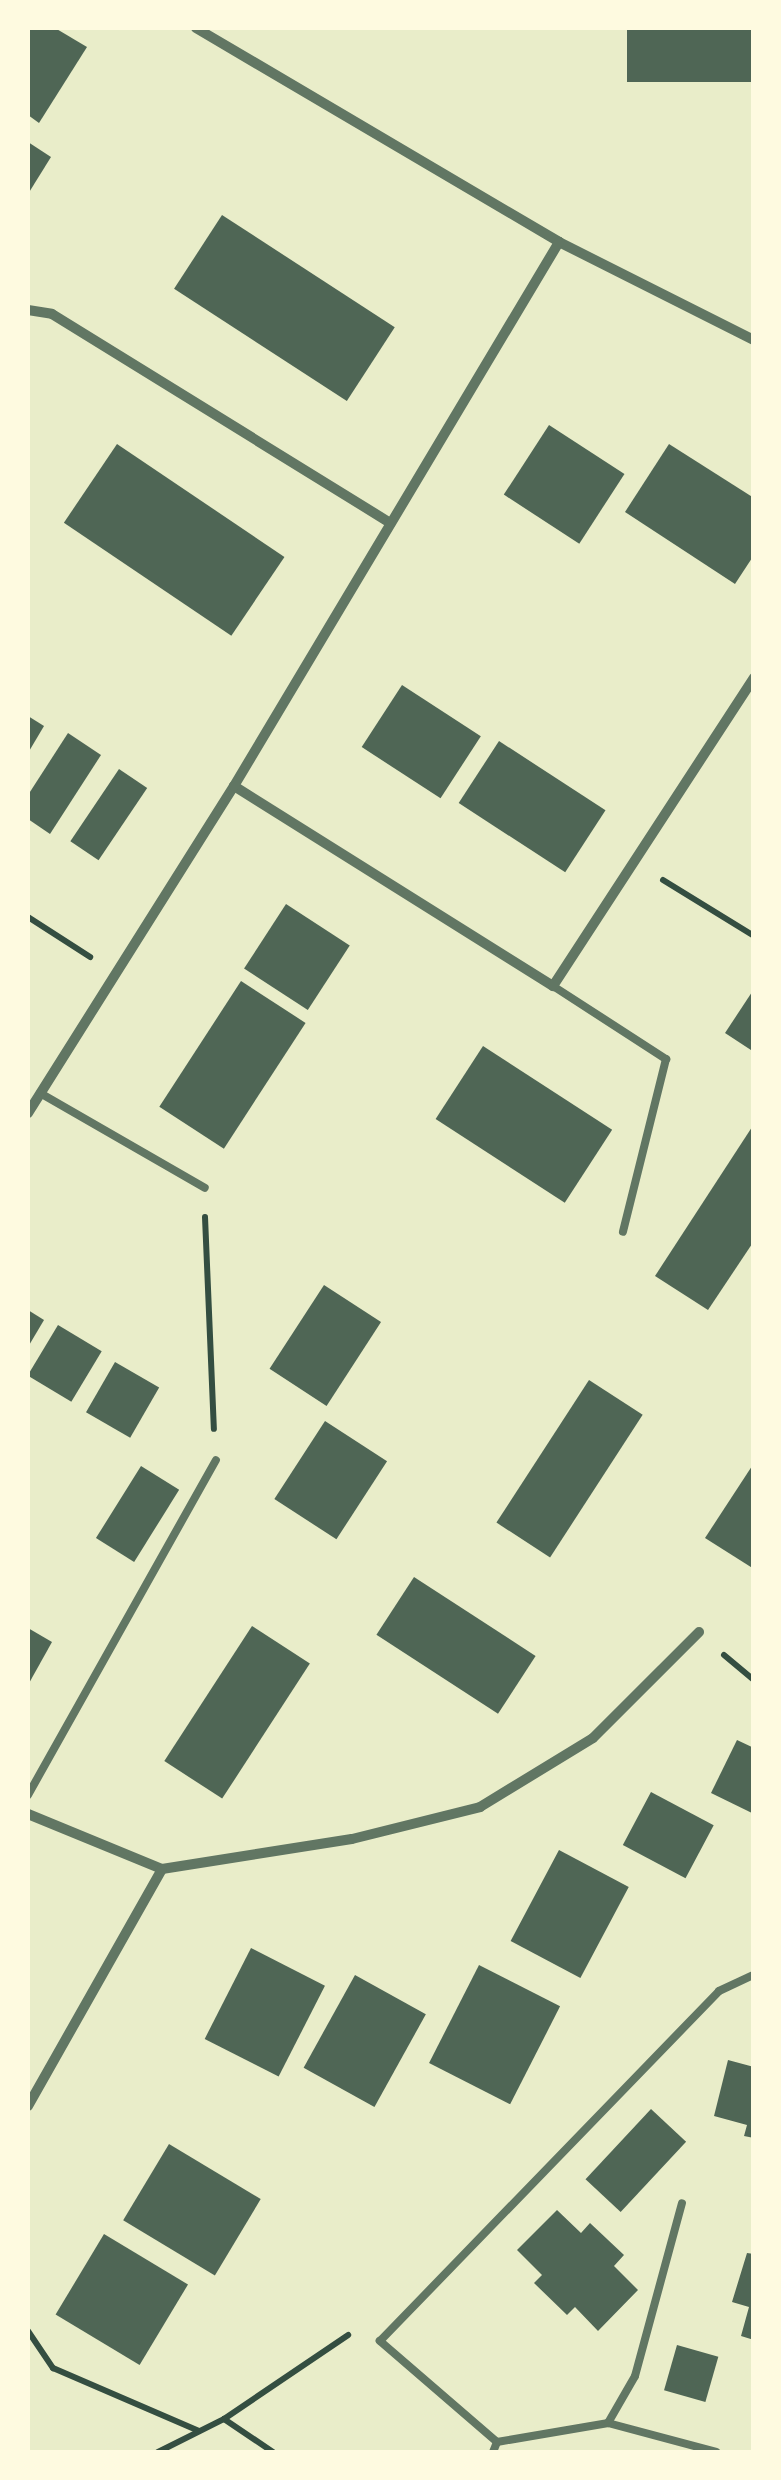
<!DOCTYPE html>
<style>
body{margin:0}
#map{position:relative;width:781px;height:2480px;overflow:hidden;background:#e9edc9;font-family:Quicksand,sans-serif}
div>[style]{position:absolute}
.building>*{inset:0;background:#4f6655;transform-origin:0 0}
.path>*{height:6px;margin:-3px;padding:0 3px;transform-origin:3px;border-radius:3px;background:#344e41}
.service>*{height:8px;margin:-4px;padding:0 4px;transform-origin:4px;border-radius:4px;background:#617663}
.minor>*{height:10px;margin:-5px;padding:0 5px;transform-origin:5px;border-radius:5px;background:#617663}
span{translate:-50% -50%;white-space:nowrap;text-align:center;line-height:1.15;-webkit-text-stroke:8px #fefae0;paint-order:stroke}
.frame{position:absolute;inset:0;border:30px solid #fefae0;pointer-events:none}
</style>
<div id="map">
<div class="building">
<i style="clip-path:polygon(28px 28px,55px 28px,87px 47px,39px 123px,28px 115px)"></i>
<i style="left:627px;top:28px;width:127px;height:54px"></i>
<i style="clip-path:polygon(28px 142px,51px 157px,28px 194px)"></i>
<i style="left:222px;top:215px;width:206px;height:88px;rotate:33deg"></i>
<i style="left:549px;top:425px;width:90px;height:83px;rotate:33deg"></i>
<i style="left:117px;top:444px;width:202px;height:95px;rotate:34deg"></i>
<i style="clip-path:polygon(669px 444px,754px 498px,754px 555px,735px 584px,625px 512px)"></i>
<i style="left:402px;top:685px;width:94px;height:74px;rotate:33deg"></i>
<i style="clip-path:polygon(28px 716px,44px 726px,28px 753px)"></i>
<i style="clip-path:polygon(68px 733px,101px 755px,50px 834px,28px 819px,28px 795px)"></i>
<i style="left:499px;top:741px;width:127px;height:74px;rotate:33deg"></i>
<i style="left:119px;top:769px;width:34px;height:87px;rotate:34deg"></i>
<i style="left:286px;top:904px;width:76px;height:77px;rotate:33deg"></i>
<i style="left:241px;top:981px;width:77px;height:150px;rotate:33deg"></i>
<i style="clip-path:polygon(754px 989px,754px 1052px,725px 1033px)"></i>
<i style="left:483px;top:1046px;width:154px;height:87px;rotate:33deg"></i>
<i style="clip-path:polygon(754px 1124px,754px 1241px,708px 1310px,655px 1276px)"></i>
<i style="left:324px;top:1285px;width:68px;height:100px;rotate:33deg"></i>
<i style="clip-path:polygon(28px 1310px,44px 1320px,28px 1347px)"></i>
<i style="left:58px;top:1325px;width:51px;height:59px;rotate:31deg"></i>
<i style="left:115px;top:1362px;width:51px;height:58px;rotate:30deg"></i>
<i style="left:589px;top:1380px;width:64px;height:170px;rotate:33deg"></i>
<i style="left:325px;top:1421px;width:74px;height:93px;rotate:33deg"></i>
<i style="clip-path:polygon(754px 1463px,754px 1569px,705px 1538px)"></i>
<i style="left:141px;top:1466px;width:45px;height:85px;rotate:32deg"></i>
<i style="left:414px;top:1577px;width:145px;height:69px;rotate:33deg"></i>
<i style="left:252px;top:1626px;width:69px;height:161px;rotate:33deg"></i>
<i style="clip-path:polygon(28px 1628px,52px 1642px,28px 1685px)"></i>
<i style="clip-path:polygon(737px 1740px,754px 1748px,754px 1814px,711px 1793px)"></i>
<i style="left:651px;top:1792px;width:71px;height:60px;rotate:28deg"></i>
<i style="left:559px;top:1850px;width:79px;height:103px;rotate:28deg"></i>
<i style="left:251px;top:1948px;width:83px;height:102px;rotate:27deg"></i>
<i style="left:479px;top:1965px;width:91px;height:110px;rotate:27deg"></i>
<i style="left:355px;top:1975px;width:81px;height:106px;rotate:29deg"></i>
<i style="clip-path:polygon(728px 2060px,754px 2067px,754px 2138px,744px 2136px,747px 2125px,714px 2116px)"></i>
<i style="left:651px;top:2109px;width:48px;height:96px;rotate:43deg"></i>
<i style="left:169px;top:2144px;width:107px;height:89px;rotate:31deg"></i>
<i style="clip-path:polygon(557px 2210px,581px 2233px,590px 2223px,624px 2255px,614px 2266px,638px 2290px,598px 2331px,575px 2307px,567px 2315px,534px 2283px,542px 2275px,517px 2250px)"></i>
<i style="left:104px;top:2234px;width:98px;height:94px;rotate:31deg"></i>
<i style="clip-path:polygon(747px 2253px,754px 2254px,754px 2340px,741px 2336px,749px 2307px,732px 2302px)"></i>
<i style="left:677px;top:2345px;width:43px;height:47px;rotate:16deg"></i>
</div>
<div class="path">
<i style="left:663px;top:880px;width:107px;rotate:31.6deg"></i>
<i style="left:28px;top:917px;width:74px;rotate:32.8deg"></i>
<i style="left:205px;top:1217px;width:212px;rotate:87.6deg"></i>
<i style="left:724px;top:1655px;width:39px;rotate:40deg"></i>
<i style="left:28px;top:2331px;width:45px;rotate:56deg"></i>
<i style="left:53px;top:2368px;width:159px;rotate:23.3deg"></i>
<i style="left:224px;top:2419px;width:59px;rotate:34deg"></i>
<i style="left:158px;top:2452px;width:74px;rotate:-26.6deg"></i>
<i style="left:224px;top:2419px;width:150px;rotate:-34.1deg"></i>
</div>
<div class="service">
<i style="left:553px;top:986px;width:135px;rotate:32.9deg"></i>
<i style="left:666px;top:1059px;width:178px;rotate:104deg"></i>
<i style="left:40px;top:1093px;width:190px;rotate:29.9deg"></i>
<i style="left:28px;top:1795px;width:384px;rotate:-60.7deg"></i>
<i style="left:608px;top:2423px;width:54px;rotate:-60.1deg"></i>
<i style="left:635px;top:2376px;width:179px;rotate:-74.8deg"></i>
<i style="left:497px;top:2442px;width:155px;rotate:-139.2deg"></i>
<i style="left:380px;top:2341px;width:487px;rotate:-45.9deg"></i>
<i style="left:719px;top:1991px;width:38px;rotate:-25deg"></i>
<i style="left:493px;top:2452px;width:11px;rotate:-68deg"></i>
<i style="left:497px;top:2442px;width:113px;rotate:-9.7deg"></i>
<i style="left:608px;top:2423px;width:112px;rotate:15deg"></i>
</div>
<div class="minor">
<i style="left:196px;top:28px;width:421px;rotate:30.5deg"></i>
<i style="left:559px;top:242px;width:218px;rotate:26.7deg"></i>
<i style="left:28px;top:310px;width:24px;rotate:9deg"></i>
<i style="left:52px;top:314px;width:398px;rotate:31.7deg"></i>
<i style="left:234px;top:786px;width:377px;rotate:32.1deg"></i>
<i style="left:553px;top:986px;width:368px;rotate:-56.9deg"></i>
<i style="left:28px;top:1113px;width:386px;rotate:-57.8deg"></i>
<i style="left:234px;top:786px;width:634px;rotate:-59.14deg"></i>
<i style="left:28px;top:1814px;width:145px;rotate:22.3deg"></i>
<i style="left:162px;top:1869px;width:192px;rotate:-9deg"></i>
<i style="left:352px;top:1839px;width:132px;rotate:-14deg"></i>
<i style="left:480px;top:1807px;width:132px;rotate:-31.4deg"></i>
<i style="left:593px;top:1738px;width:150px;rotate:-45deg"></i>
<i style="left:28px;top:2106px;width:272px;rotate:-60.5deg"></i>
</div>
<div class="frame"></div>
</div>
